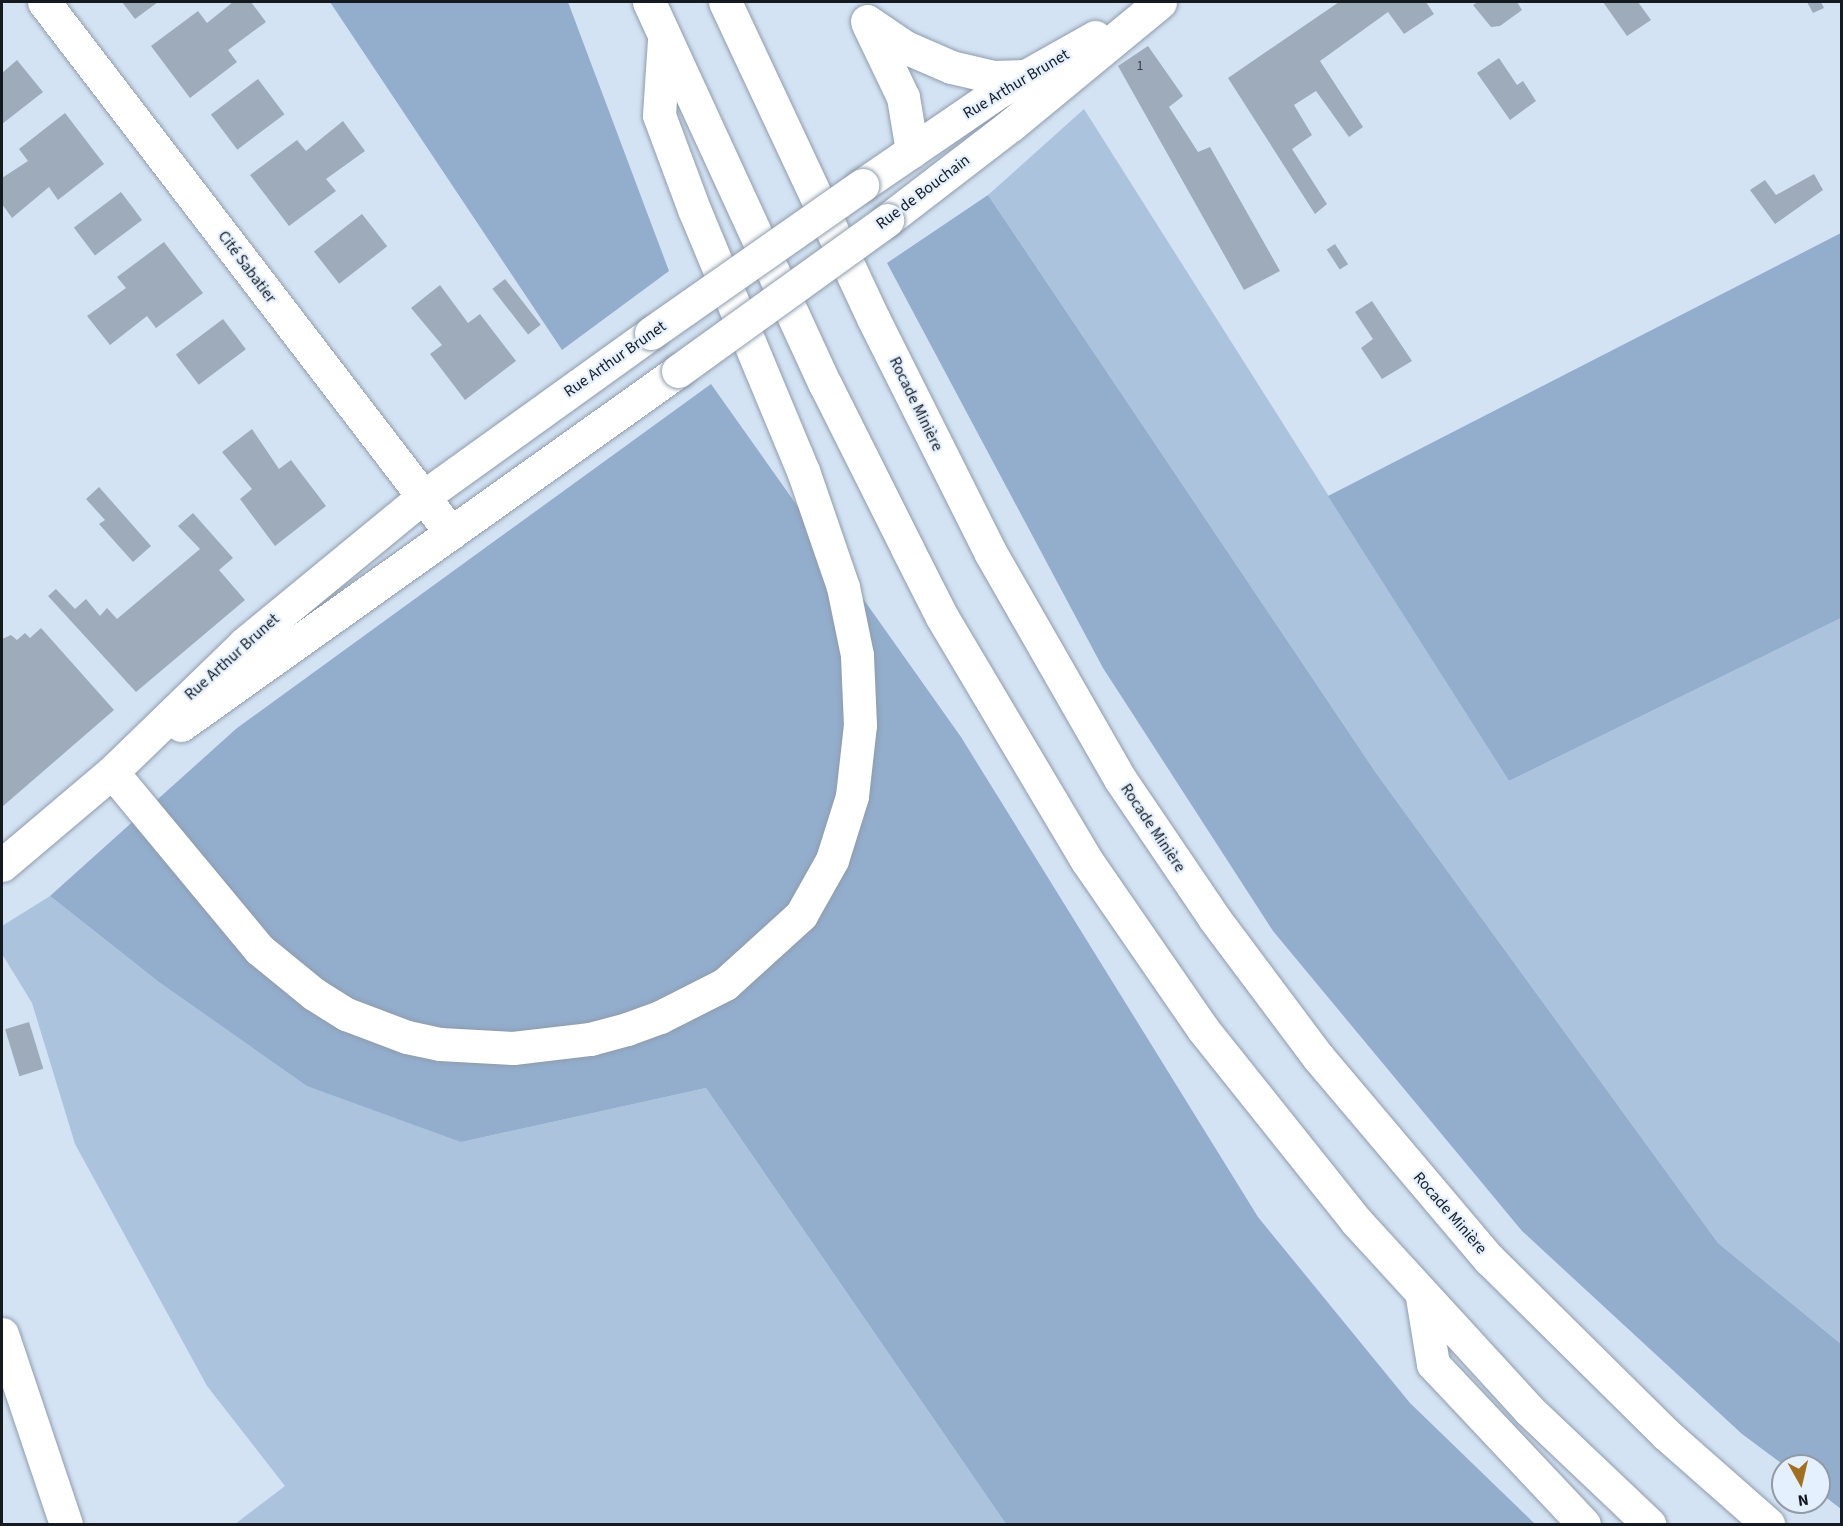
<!DOCTYPE html>
<meta charset="utf-8">
<style>
body{margin:0}
#map{position:relative;width:1843px;height:1526px;overflow:hidden;background:#d4e3f4;font-family:"Source Sans 3",sans-serif}
div>[style]{position:absolute}
.green>*{inset:0;background:#acc3de}
.forest>*{inset:0;background:#93adcc}
.building>*{inset:0;background:#9dabbb;transform-origin:0 0}
.roads{filter:drop-shadow(0 0 2px #8f9cac) drop-shadow(0 0 2px #8f9cac)}
.street>*{height:33px;margin:-16.5px;padding:0 16.5px;transform-origin:16.5px;border-radius:16.5px;background:#fff}
.secondary>*{height:33px;margin:-16.5px;padding:0 16.5px;transform-origin:16.5px;border-radius:16.5px;background:#fff}
.highway>*{height:33px;margin:-16.5px;padding:0 16.5px;transform-origin:16.5px;border-radius:16.5px;background:#fff}
.bridges{filter:drop-shadow(0 0 2px #8f9cac) drop-shadow(0 0 2px #8f9cac)}
.secondary-bridge>*{height:33px;margin:-16.5px;padding:0 16.5px;transform-origin:16.5px;border-radius:16.5px;background:#fff}
span{translate:-50% -50%;white-space:nowrap;text-align:center;line-height:1.15;-webkit-text-stroke:4.5px #e4f0fe;paint-order:stroke}
.number-label{font-size:14px;color:#373e47}
.number-label span{-webkit-text-stroke-width:0}
.street-label{font-size:16px;color:#151a20}
.frame{position:absolute;inset:0;border:3px solid #151a20;pointer-events:none}
.north{position:absolute;left:1771px;top:1454px;width:60px;height:60px;box-sizing:border-box;background:#e4f0fe;border:2px solid #919aa5;border-radius:50%;rotate:172deg;font-size:16px;font-weight:700;line-height:24px;text-align:center;color:#151a20}
.north::after{content:'';display:block;margin:auto;width:21px;height:27px;background:#a06f24;clip-path:polygon(50% 0,100% 100%,50% 72%,0 100%)}
</style>
<div id="map">
<div class="green">
<i style="clip-path:polygon(1084px 109px,1509px 781px,1841px 618px,1841px 1344px,1718px 1243px,1376px 773px,988px 195px)"></i>
<i style="clip-path:polygon(50px 896px,155px 979px,461px 1142px,706px 1088px,1006px 1524px,235px 1524px,285px 1486px,207px 1386px,75px 1144px,32px 1003px,2px 954px,2px 926px)"></i>
</div>
<div class="forest">
<i style="clip-path:polygon(330px 2px,568px 2px,669px 271px,562px 350px)"></i>
<i style="clip-path:polygon(988px 195px,1376px 773px,1718px 1243px,1841px 1344px,1841px 1509px,1819px 1492px,1819px 1466px,1785px 1466px,1742px 1434px,1522px 1231px,1273px 931px,1103px 668px,887px 263px)"></i>
<i style="clip-path:polygon(1841px 233px,1841px 618px,1509px 781px,1328px 496px)"></i>
<i style="clip-path:polygon(711px 384px,961px 737px,1258px 1217px,1410px 1403px,1535px 1524px,1006px 1524px,706px 1088px,461px 1142px,307px 1086px,155px 979px,50px 896px,237px 728px)"></i>
</div>
<div class="building">
<i style="clip-path:polygon(122px 2px,158px 2px,135px 19px)"></i>
<i style="clip-path:polygon(233px 2px,251px 2px,266px 22px,228px 50px,237px 62px,190px 98px,151px 46px,198px 11px,207px 23px)"></i>
<i style="clip-path:polygon(1339px 2px,1426px 2px,1434px 14px,1404px 34px,1388px 12px,1320px 61px,1363px 127px,1349px 137px,1316px 91px,1294px 105px,1312px 135px,1292px 149px,1327px 204px,1315px 214px,1228px 78px)"></i>
<i style="clip-path:polygon(1478px 2px,1517px 2px,1522px 10px,1500px 26px,1491px 27px,1473px 5px)"></i>
<i style="clip-path:polygon(1603px 2px,1638px 2px,1651px 20px,1627px 36px)"></i>
<i style="clip-path:polygon(1807px 2px,1821px 2px,1824px 8px,1813px 13px)"></i>
<i style="clip-path:polygon(1148px 46px,1183px 96px,1169px 107px,1198px 152px,1210px 147px,1280px 271px,1244px 290px,1118px 66px)"></i>
<i style="clip-path:polygon(1499px 58px,1517px 85px,1523px 81px,1536px 101px,1510px 120px,1477px 73px)"></i>
<i style="clip-path:polygon(17px 60px,43px 92px,2px 124px,2px 73px)"></i>
<i style="left:258px;top:79px;width:44px;height:59px;rotate:53deg"></i>
<i style="clip-path:polygon(65px 113px,104px 164px,58px 200px,49px 187px,12px 218px,2px 204px,2px 178px,28px 161px,19px 149px)"></i>
<i style="clip-path:polygon(343px 121px,365px 151px,326px 179px,336px 191px,289px 226px,250px 175px,297px 140px,306px 151px)"></i>
<i style="clip-path:polygon(1814px 174px,1823px 190px,1775px 224px,1750px 190px,1765px 180px,1776px 195px)"></i>
<i style="left:121px;top:192px;width:35px;height:59px;rotate:53deg"></i>
<i style="left:362px;top:214px;width:41px;height:61px;rotate:52deg"></i>
<i style="clip-path:polygon(164px 242px,203px 293px,156px 328px,147px 316px,110px 345px,87px 316px,126px 288px,117px 277px)"></i>
<i style="left:1335px;top:244px;width:24px;height:10px;rotate:57deg"></i>
<i style="left:505px;top:279px;width:58px;height:16px;rotate:52deg"></i>
<i style="clip-path:polygon(440px 285px,468px 323px,480px 314px,516px 361px,465px 400px,430px 354px,442px 345px,411px 308px)"></i>
<i style="clip-path:polygon(1372px 301px,1412px 361px,1382px 379px,1361px 348px,1373px 339px,1355px 312px)"></i>
<i style="left:223px;top:319px;width:38px;height:59px;rotate:53deg"></i>
<i style="clip-path:polygon(252px 429px,279px 469px,291px 460px,326px 506px,275px 546px,240px 499px,252px 489px,222px 452px)"></i>
<i style="clip-path:polygon(99px 487px,151px 546px,133px 562px,99px 524px,105px 520px,86px 499px)"></i>
<i style="clip-path:polygon(193px 513px,233px 558px,219px 570px,245px 600px,136px 692px,48px 596px,56px 589px,75px 609px,86px 599px,100px 616px,107px 608px,117px 619px,200px 549px,178px 526px)"></i>
<i style="clip-path:polygon(41px 628px,114px 710px,2px 807px,2px 639px,11px 635px,17px 640px,25px 633px,30px 638px)"></i>
<i style="left:29px;top:1022px;width:49px;height:25px;rotate:73deg"></i>
</div>
<div class="roads">
<div class="street">
<i style="left:44px;top:2px;width:669px;rotate:52.53deg"></i>
<i style="left:2px;top:1334px;width:200px;rotate:71.4deg"></i>
</div>
<div class="secondary">
<i style="left:862px;top:185px;width:168px;rotate:-34.4deg"></i>
<i style="left:1001px;top:90px;width:108px;rotate:-29.4deg"></i>
<i style="left:887px;top:220px;width:156px;rotate:-37.5deg"></i>
<i style="left:1011px;top:125px;width:193px;rotate:-39.5deg"></i>
<i style="left:181px;top:725px;width:610px;rotate:-35.46deg"></i>
<i style="left:2px;top:865px;width:144px;rotate:-40.2deg"></i>
<i style="left:112px;top:772px;width:185px;rotate:-44.1deg"></i>
<i style="left:245px;top:643px;width:230px;rotate:-39.4deg"></i>
<i style="left:423px;top:497px;width:281px;rotate:-35.7deg"></i>
</div>
<div class="highway">
<i style="left:649px;top:2px;width:421px;rotate:65.3deg"></i>
<i style="left:825px;top:384px;width:183px;rotate:63.4deg"></i>
<i style="left:907px;top:548px;width:77px;rotate:63.1deg"></i>
<i style="left:942px;top:617px;width:284px;rotate:59.3deg"></i>
<i style="left:1087px;top:861px;width:203px;rotate:55.4deg"></i>
<i style="left:1202px;top:1028px;width:247px;rotate:51.4deg"></i>
<i style="left:1356px;top:1221px;width:256px;rotate:47.5deg"></i>
<i style="left:1529px;top:1410px;width:166px;rotate:43.5deg"></i>
<i style="left:725px;top:2px;width:349px;rotate:64.9deg"></i>
<i style="left:873px;top:318px;width:262px;rotate:63.4deg"></i>
<i style="left:990px;top:552px;width:262px;rotate:60.2deg"></i>
<i style="left:1120px;top:779px;width:168px;rotate:55.9deg"></i>
<i style="left:1214px;top:918px;width:174px;rotate:53.2deg"></i>
<i style="left:1318px;top:1057px;width:265px;rotate:49.8deg"></i>
<i style="left:1489px;top:1259px;width:250px;rotate:44.7deg"></i>
<i style="left:1667px;top:1435px;width:135px;rotate:41.4deg"></i>
<i style="left:867px;top:21px;width:46px;rotate:34.4deg"></i>
<i style="left:905px;top:47px;width:50px;rotate:23.5deg"></i>
<i style="left:951px;top:67px;width:44px;rotate:13.1deg"></i>
<i style="left:994px;top:77px;width:31px;rotate:-2deg"></i>
<i style="left:868px;top:24px;width:81px;rotate:64.4deg"></i>
<i style="left:903px;top:97px;width:55px;rotate:80.5deg"></i>
<i style="left:112px;top:772px;width:231px;rotate:50.3deg"></i>
<i style="left:260px;top:950px;width:70px;rotate:39.2deg"></i>
<i style="left:314px;top:994px;width:38px;rotate:32deg"></i>
<i style="left:346px;top:1014px;width:65px;rotate:20.7deg"></i>
<i style="left:407px;top:1037px;width:34px;rotate:12deg"></i>
<i style="left:440px;top:1044px;width:73px;rotate:3.1deg"></i>
<i style="left:513px;top:1048px;width:78px;rotate:-6.7deg"></i>
<i style="left:590px;top:1039px;width:38px;rotate:-15deg"></i>
<i style="left:627px;top:1029px;width:35px;rotate:-20deg"></i>
<i style="left:660px;top:1017px;width:73px;rotate:-26.9deg"></i>
<i style="left:725px;top:984px;width:103px;rotate:-42.2deg"></i>
<i style="left:801px;top:915px;width:63px;rotate:-60.6deg"></i>
<i style="left:832px;top:860px;width:67px;rotate:-72.6deg"></i>
<i style="left:852px;top:796px;width:71px;rotate:-83.6deg"></i>
<i style="left:860px;top:725px;width:70px;rotate:-92.5deg"></i>
<i style="left:857px;top:655px;width:69px;rotate:-101.6deg"></i>
<i style="left:843px;top:587px;width:123px;rotate:-109deg"></i>
<i style="left:803px;top:471px;width:281px;rotate:-112.6deg"></i>
<i style="left:695px;top:212px;width:103px;rotate:-110.4deg"></i>
<i style="left:659px;top:115px;width:76px;rotate:-86.2deg"></i>
<i style="left:1422px;top:1297px;width:68px;rotate:80.7deg"></i>
<i style="left:1433px;top:1364px;width:220px;rotate:46.7deg"></i>
</div>
</div>
<div class="bridges">
<div class="secondary-bridge">
<i style="left:651px;top:333px;width:258px;rotate:-35deg"></i>
<i style="left:678px;top:371px;width:258px;rotate:-35.8deg"></i>
</div>
</div>
<div class="number-label">
<span style="left:1140px;top:66px">1</span>
</div>
<div class="street-label">
<span style="left:1016px;top:84px;rotate:-31deg">Rue Arthur Brunet</span>
<span style="left:923px;top:192px;rotate:-37deg">Rue de Bouchain</span>
<span style="left:247px;top:267px;rotate:53deg">Cité Sabatier</span>
<span style="left:615px;top:359px;rotate:-35deg">Rue Arthur Brunet</span>
<span style="left:916px;top:404px;rotate:64deg">Rocade Minière</span>
<span style="left:232px;top:657px;rotate:-42deg">Rue Arthur Brunet</span>
<span style="left:1153px;top:828px;rotate:56deg">Rocade Minière</span>
<span style="left:1450px;top:1213px;rotate:49deg">Rocade Minière</span>
</div>
<div class="frame"></div>
<div class="north">N</div>
</div>
